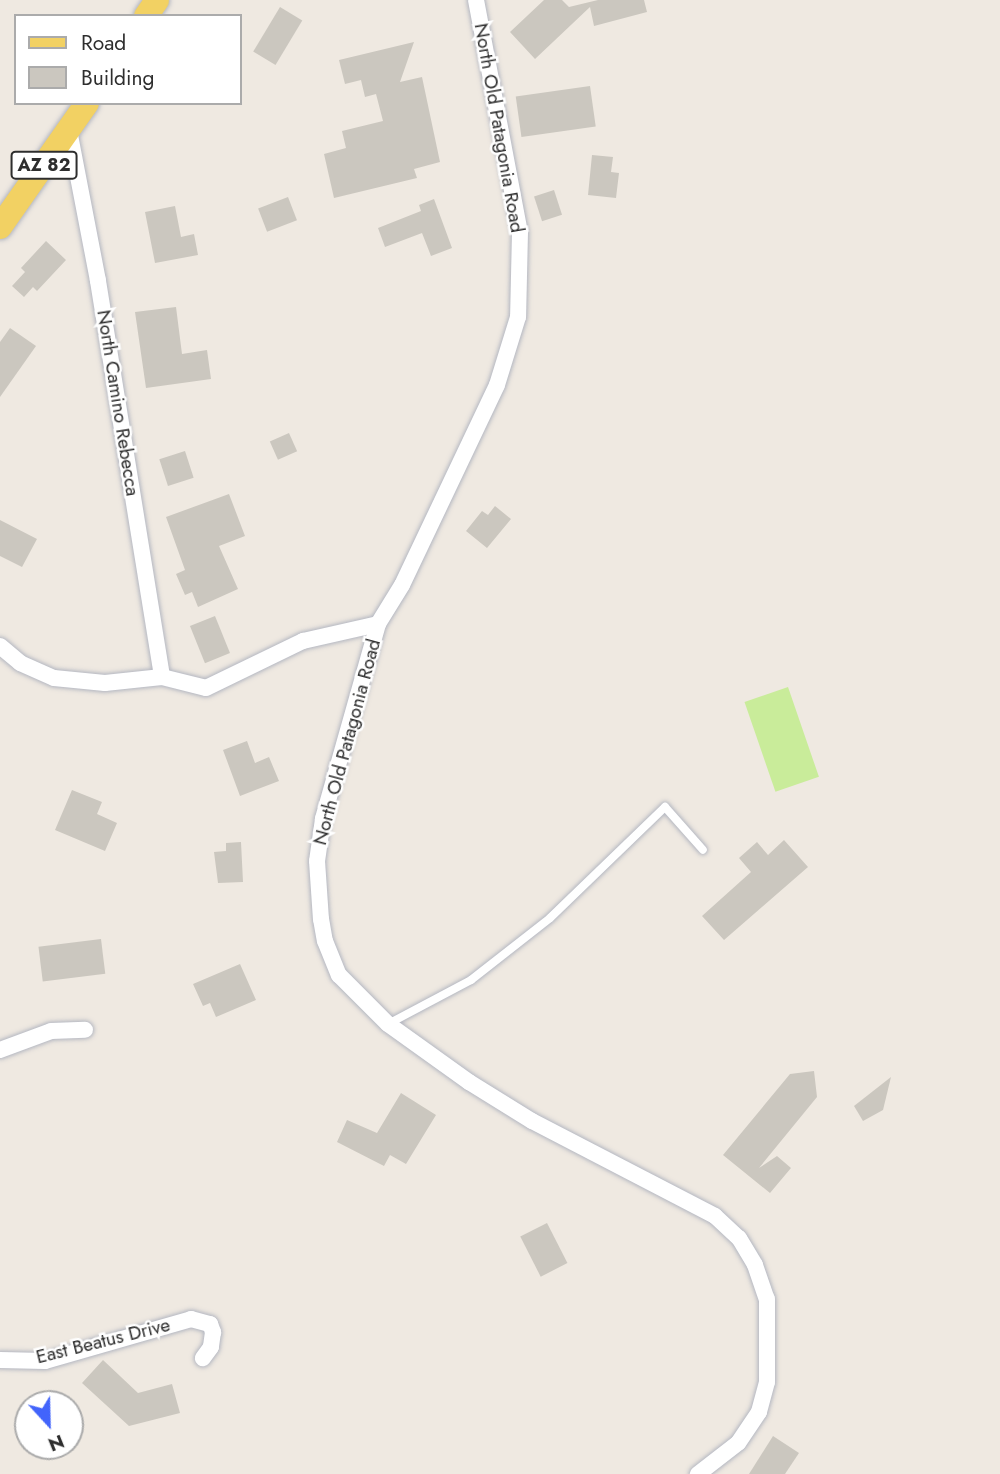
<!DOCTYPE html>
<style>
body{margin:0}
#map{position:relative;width:1000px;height:1474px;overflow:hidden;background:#efe9e1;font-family:Jost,sans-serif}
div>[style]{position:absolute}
.pitch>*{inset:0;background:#c9ec9a;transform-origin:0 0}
.building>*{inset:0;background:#cbc7bf;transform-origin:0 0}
.roads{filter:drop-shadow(0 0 2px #b4b7c1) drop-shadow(0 0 2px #b4b7c1)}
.lane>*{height:8px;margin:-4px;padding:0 4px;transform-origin:4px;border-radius:4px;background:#fff}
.street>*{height:16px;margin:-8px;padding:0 8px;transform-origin:8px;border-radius:8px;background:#fff}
.primary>*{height:24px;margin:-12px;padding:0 12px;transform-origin:12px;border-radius:12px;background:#f2d163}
span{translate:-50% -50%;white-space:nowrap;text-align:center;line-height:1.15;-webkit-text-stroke:5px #fff;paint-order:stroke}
.shield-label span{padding:2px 5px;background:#fff;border:2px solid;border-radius:5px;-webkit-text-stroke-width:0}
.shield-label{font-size:18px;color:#2e2e2e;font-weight:700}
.street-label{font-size:19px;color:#2e2e2e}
.legend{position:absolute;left:14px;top:14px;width:228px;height:91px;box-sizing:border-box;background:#fff;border:2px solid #ababab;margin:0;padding:9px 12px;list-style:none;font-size:21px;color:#2e2e2e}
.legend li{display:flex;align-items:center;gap:14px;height:35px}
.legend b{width:35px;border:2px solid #ababab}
.north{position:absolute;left:14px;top:1390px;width:70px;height:70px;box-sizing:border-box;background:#fff;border:2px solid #ababab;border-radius:50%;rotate:158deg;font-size:19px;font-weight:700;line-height:28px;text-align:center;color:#2e2e2e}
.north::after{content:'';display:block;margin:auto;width:24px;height:32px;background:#4264fb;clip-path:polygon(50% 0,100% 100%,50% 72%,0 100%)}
</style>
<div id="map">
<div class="pitch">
<i style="left:788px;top:687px;width:95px;height:46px;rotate:71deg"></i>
</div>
<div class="building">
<i style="clip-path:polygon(544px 0,562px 0,569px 7px,598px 0,644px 0,647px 12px,594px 26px,590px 7px,535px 59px,510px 32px)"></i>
<i style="left:280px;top:7px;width:26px;height:52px;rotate:31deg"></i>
<i style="clip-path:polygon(414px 42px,400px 82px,422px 77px,440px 162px,414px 169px,417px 178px,334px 198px,324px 154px,346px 148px,342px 131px,383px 121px,376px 94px,365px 97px,361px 80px,345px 84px,339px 60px)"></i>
<i style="left:590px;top:86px;width:41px;height:75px;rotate:82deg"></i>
<i style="clip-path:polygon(592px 155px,613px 157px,611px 172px,619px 173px,616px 198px,588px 195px)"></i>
<i style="left:554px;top:190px;width:26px;height:21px;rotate:72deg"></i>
<i style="left:288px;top:197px;width:25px;height:32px;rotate:69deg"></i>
<i style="clip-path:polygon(434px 199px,452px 248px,431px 256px,422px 233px,385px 247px,378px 228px,421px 211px,419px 205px)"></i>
<i style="clip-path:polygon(175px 206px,181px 237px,194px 234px,198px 255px,155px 263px,145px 212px)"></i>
<i style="clip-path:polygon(46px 241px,66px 260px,37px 291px,33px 287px,24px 297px,12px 286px,25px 272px,21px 268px)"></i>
<i style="clip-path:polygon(176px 307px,182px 354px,207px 350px,211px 379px,146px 388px,135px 312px)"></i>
<i style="clip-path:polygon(10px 328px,36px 346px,0 397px,0 342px)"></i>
<i style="left:289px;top:433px;width:20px;height:21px;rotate:66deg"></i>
<i style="left:185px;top:451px;width:28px;height:27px;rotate:72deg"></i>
<i style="clip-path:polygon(229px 494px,245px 536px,219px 546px,238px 589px,198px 607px,192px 592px,185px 595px,176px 574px,185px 570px,166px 517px)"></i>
<i style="clip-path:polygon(495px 506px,511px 519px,487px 548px,466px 531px,482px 511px,488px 515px)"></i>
<i style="clip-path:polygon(0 520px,37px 539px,22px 567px,0 556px)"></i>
<i style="left:215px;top:616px;width:40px;height:27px;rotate:68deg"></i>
<i style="clip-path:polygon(247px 741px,255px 763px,269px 757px,279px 781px,240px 796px,223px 750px)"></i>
<i style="clip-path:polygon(72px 790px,102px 802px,97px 814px,117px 823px,105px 851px,55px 830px)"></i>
<i style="clip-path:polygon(784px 840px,808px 867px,724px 940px,702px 916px,751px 872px,739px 858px,757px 842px,768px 855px)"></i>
<i style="clip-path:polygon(241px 842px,243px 882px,218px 883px,214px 852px,226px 851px,226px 843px)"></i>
<i style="left:101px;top:939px;width:35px;height:63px;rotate:83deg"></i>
<i style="clip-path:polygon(240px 964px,256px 1000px,216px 1017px,210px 1003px,203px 1006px,193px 984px)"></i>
<i style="clip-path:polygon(814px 1071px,817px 1097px,759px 1168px,777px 1156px,791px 1168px,770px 1193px,723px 1155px,790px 1074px)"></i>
<i style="clip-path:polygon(891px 1077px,883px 1110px,863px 1121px,854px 1106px)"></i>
<i style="clip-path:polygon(401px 1093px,436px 1115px,406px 1164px,390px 1155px,384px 1166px,337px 1142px,347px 1120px,377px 1133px)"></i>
<i style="left:547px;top:1223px;width:45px;height:30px;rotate:63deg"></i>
<i style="clip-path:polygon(103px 1360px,138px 1393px,172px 1384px,180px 1413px,129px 1426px,82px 1383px)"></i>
<i style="clip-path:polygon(773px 1436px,799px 1453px,785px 1474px,749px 1474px)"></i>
</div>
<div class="roads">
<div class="lane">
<i style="left:388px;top:1024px;width:94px;rotate:-27.9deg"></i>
<i style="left:471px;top:980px;width:100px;rotate:-38.1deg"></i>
<i style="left:550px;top:918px;width:160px;rotate:-44deg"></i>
<i style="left:665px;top:807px;width:57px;rotate:48.5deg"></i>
</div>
<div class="street">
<i style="left:476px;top:0;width:236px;rotate:79.3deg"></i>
<i style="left:520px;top:232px;width:85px;rotate:91.3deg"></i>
<i style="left:518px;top:317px;width:71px;rotate:107.2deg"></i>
<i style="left:497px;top:385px;width:221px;rotate:115.4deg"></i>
<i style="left:402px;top:585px;width:46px;rotate:121.6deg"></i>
<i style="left:378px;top:624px;width:203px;rotate:105.8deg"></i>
<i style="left:323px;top:819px;width:42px;rotate:98.1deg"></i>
<i style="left:317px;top:861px;width:58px;rotate:86.1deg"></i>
<i style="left:321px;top:919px;width:22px;rotate:80deg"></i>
<i style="left:325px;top:941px;width:37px;rotate:68deg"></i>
<i style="left:339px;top:975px;width:69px;rotate:45deg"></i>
<i style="left:388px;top:1024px;width:100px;rotate:35.6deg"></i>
<i style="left:469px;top:1082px;width:74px;rotate:31.8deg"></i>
<i style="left:532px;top:1121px;width:206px;rotate:27.4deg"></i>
<i style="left:715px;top:1216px;width:33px;rotate:43deg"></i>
<i style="left:739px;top:1238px;width:31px;rotate:59deg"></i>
<i style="left:755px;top:1265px;width:36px;rotate:71deg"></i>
<i style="left:767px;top:1299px;width:83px;rotate:90deg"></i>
<i style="left:767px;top:1382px;width:31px;rotate:105deg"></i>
<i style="left:759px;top:1412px;width:37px;rotate:124deg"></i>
<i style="left:738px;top:1443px;width:51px;rotate:142.2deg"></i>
<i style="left:69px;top:130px;width:154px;rotate:79.1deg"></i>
<i style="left:98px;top:281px;width:401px;rotate:80.8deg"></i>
<i style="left:0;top:646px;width:26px;rotate:40deg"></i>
<i style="left:20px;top:663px;width:37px;rotate:24deg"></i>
<i style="left:54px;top:678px;width:51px;rotate:5.6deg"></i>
<i style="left:105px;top:683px;width:57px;rotate:-6deg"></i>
<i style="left:162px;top:677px;width:45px;rotate:14deg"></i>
<i style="left:206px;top:688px;width:108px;rotate:-25.9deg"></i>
<i style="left:303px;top:641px;width:77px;rotate:-12.8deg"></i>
<i style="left:0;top:1050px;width:54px;rotate:-20.4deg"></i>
<i style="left:51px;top:1031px;width:34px;rotate:-2deg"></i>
<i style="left:0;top:1360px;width:45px;rotate:1.3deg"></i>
<i style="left:45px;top:1361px;width:152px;rotate:-16deg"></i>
<i style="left:191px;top:1319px;width:20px;rotate:15deg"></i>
<i style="left:210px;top:1324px;width:9px;rotate:69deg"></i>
<i style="left:213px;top:1332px;width:15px;rotate:98deg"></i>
<i style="left:211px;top:1347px;width:14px;rotate:126deg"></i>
</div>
<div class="primary">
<i style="left:146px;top:16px;width:19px;rotate:-55deg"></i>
<i style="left:0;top:227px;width:151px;rotate:-54.9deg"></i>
</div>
</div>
<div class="shield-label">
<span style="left:44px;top:165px">AZ 82</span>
</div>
<div class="street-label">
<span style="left:499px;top:128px;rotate:80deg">North Old Patagonia Road</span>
<span style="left:118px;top:403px;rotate:81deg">North Camino Rebecca</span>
<span style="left:347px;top:742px;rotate:-75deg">North Old Patagonia Road</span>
<span style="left:103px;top:1341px;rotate:-14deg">East Beatus Drive</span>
</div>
<ul class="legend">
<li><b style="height:9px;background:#f2d163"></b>Road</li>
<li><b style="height:19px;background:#cbc7bf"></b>Building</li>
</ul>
<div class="north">N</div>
</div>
